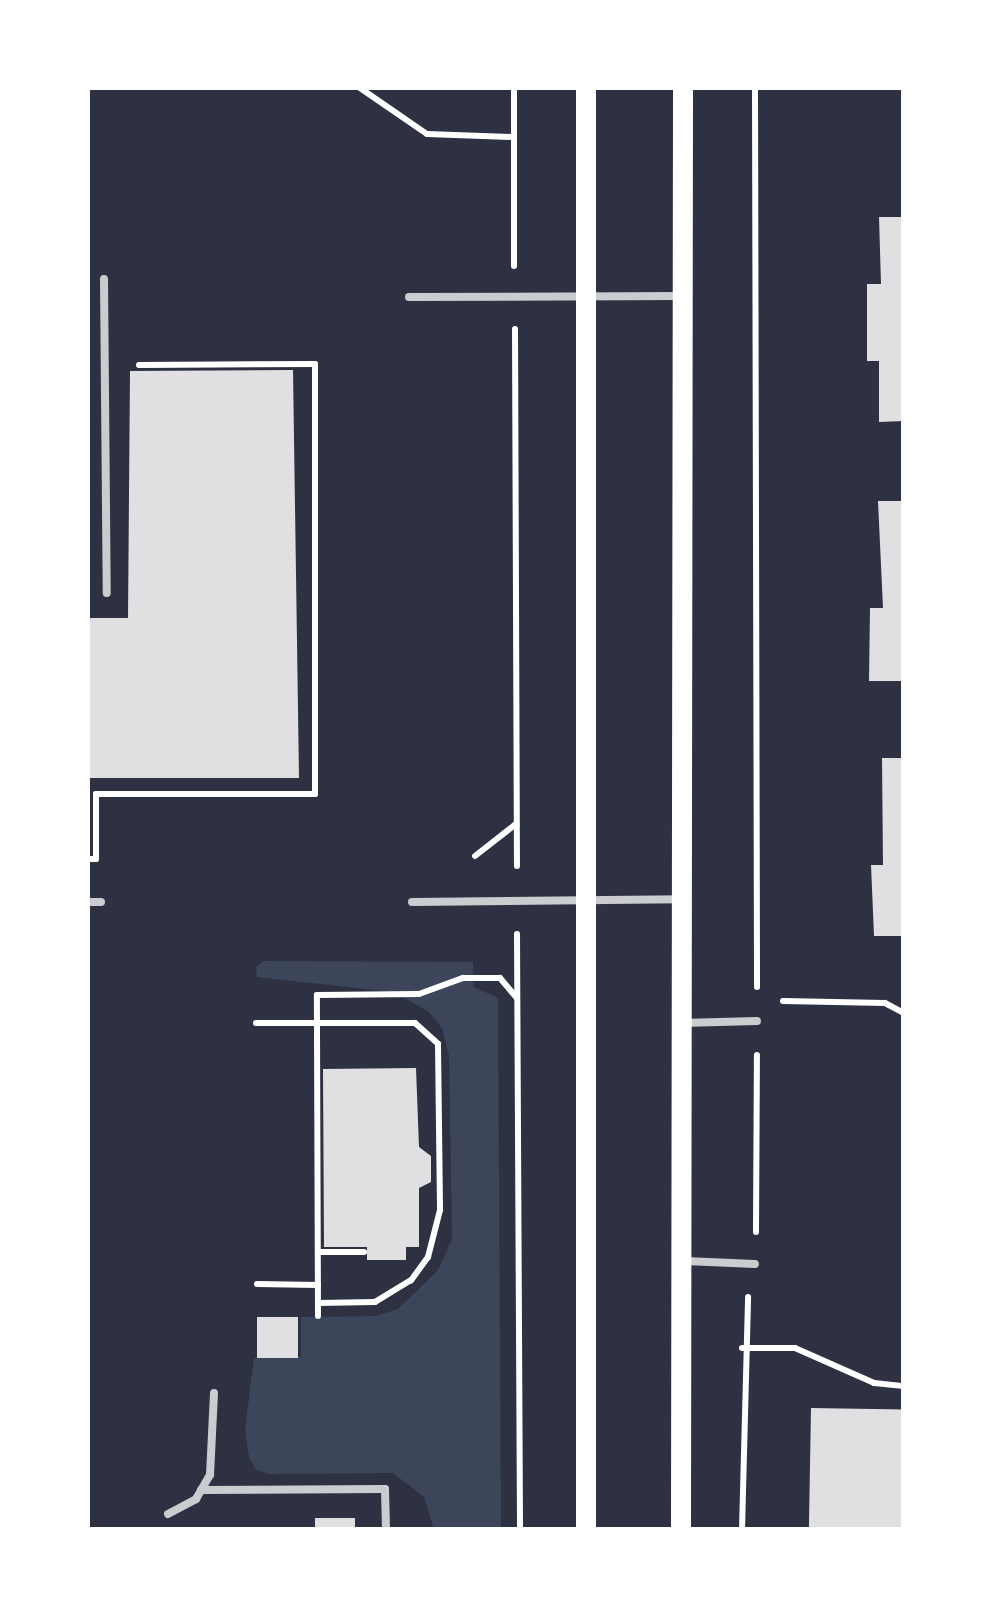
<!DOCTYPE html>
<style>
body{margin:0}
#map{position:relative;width:991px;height:1617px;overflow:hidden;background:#2d3142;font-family:"Source Sans 3",sans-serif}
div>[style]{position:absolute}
.green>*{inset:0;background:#3c4559}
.building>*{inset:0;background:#e0e0e3;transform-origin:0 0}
.path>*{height:6px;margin:-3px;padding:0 3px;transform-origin:3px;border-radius:3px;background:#fff}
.service>*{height:8px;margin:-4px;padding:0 4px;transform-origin:4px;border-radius:4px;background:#caccd0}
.secondary>*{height:20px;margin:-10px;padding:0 10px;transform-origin:10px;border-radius:10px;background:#fff}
span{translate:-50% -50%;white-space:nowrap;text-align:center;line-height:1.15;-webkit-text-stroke:9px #fff;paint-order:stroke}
.frame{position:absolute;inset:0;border:90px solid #fff;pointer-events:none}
</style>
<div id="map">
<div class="green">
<i style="clip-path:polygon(264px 961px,473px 962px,474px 987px,498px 998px,501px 1529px,434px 1529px,424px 1497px,393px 1473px,270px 1474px,256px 1470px,249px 1457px,245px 1430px,254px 1358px,301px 1357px,301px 1317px,376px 1316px,398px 1309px,438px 1270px,452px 1239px,449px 1056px,442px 1028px,428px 1011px,393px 992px,257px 977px,256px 967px)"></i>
</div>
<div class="building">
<i style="clip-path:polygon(879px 217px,904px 217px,904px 421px,879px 422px,879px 361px,867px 361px,867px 284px,881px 284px)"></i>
<i style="clip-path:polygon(293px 370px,299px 778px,88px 778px,88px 618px,128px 618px,130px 371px)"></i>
<i style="clip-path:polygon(878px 501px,904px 501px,904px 681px,869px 681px,870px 608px,883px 608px)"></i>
<i style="clip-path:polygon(882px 758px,904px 758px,904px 936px,874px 936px,871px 865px,883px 865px)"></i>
<i style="clip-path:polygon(416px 1068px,419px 1147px,431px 1156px,431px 1182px,419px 1188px,419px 1247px,406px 1247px,406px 1260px,367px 1260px,367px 1247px,324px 1247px,323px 1069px)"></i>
<i style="left:257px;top:1317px;width:41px;height:41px"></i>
<i style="left:811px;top:1408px;width:93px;height:122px;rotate:1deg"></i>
<i style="left:315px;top:1518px;width:40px;height:12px"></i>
</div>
<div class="path">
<i style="left:360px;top:88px;width:81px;rotate:34.5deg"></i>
<i style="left:427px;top:134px;width:87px;rotate:2deg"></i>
<i style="left:514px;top:88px;width:178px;rotate:90deg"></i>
<i style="left:755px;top:88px;width:899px;rotate:89.87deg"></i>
<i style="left:515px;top:329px;width:537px;rotate:89.79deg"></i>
<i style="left:475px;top:856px;width:52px;rotate:-38deg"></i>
<i style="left:88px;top:859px;width:8px"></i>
<i style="left:96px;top:859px;width:65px;rotate:-90deg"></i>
<i style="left:96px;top:794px;width:219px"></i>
<i style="left:315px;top:794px;width:430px;rotate:-90deg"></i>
<i style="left:315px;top:364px;width:176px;rotate:179.7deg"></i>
<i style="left:517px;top:934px;width:596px;rotate:89.71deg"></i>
<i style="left:783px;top:1001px;width:102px;rotate:1.1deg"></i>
<i style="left:885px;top:1003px;width:21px;rotate:28deg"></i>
<i style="left:256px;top:1023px;width:159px"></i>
<i style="left:415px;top:1023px;width:31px;rotate:42deg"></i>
<i style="left:438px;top:1044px;width:166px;rotate:89.3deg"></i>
<i style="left:440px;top:1210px;width:49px;rotate:104.3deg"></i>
<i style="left:428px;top:1257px;width:29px;rotate:126deg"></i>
<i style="left:411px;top:1280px;width:42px;rotate:148.6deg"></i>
<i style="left:375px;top:1302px;width:57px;rotate:179deg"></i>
<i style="left:756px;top:1232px;width:177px;rotate:-89.7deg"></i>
<i style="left:318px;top:1252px;width:46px"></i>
<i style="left:257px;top:1284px;width:61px;rotate:0.9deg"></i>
<i style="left:318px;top:1316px;width:321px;rotate:-90.2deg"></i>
<i style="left:317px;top:995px;width:102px;rotate:-0.6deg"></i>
<i style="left:419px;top:994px;width:47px;rotate:-20deg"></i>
<i style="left:463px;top:978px;width:37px"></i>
<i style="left:500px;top:978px;width:25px;rotate:50deg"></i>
<i style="left:742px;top:1348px;width:53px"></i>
<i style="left:795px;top:1348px;width:86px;rotate:23.9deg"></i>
<i style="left:874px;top:1383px;width:30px;rotate:6deg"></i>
<i style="left:742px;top:1530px;width:233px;rotate:-88.5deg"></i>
</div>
<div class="service">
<i style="left:104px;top:279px;width:314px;rotate:89.5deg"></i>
<i style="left:409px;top:297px;width:273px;rotate:-0.2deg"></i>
<i style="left:88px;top:902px;width:13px"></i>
<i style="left:412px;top:902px;width:269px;rotate:-0.6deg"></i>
<i style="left:681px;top:1023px;width:76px;rotate:-1.5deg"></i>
<i style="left:685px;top:1261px;width:70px;rotate:2.5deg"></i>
<i style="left:201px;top:1490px;width:184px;rotate:-0.3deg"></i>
<i style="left:385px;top:1489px;width:41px;rotate:88.6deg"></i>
<i style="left:168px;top:1514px;width:32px;rotate:-28deg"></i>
<i style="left:196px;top:1499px;width:28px;rotate:-60deg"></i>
<i style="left:210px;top:1475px;width:82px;rotate:-87.2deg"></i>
</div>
<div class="secondary">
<i style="left:586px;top:88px;width:1442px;rotate:90deg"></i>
<i style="left:681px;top:1530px;width:1442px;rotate:-89.92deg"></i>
</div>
<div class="frame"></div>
</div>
